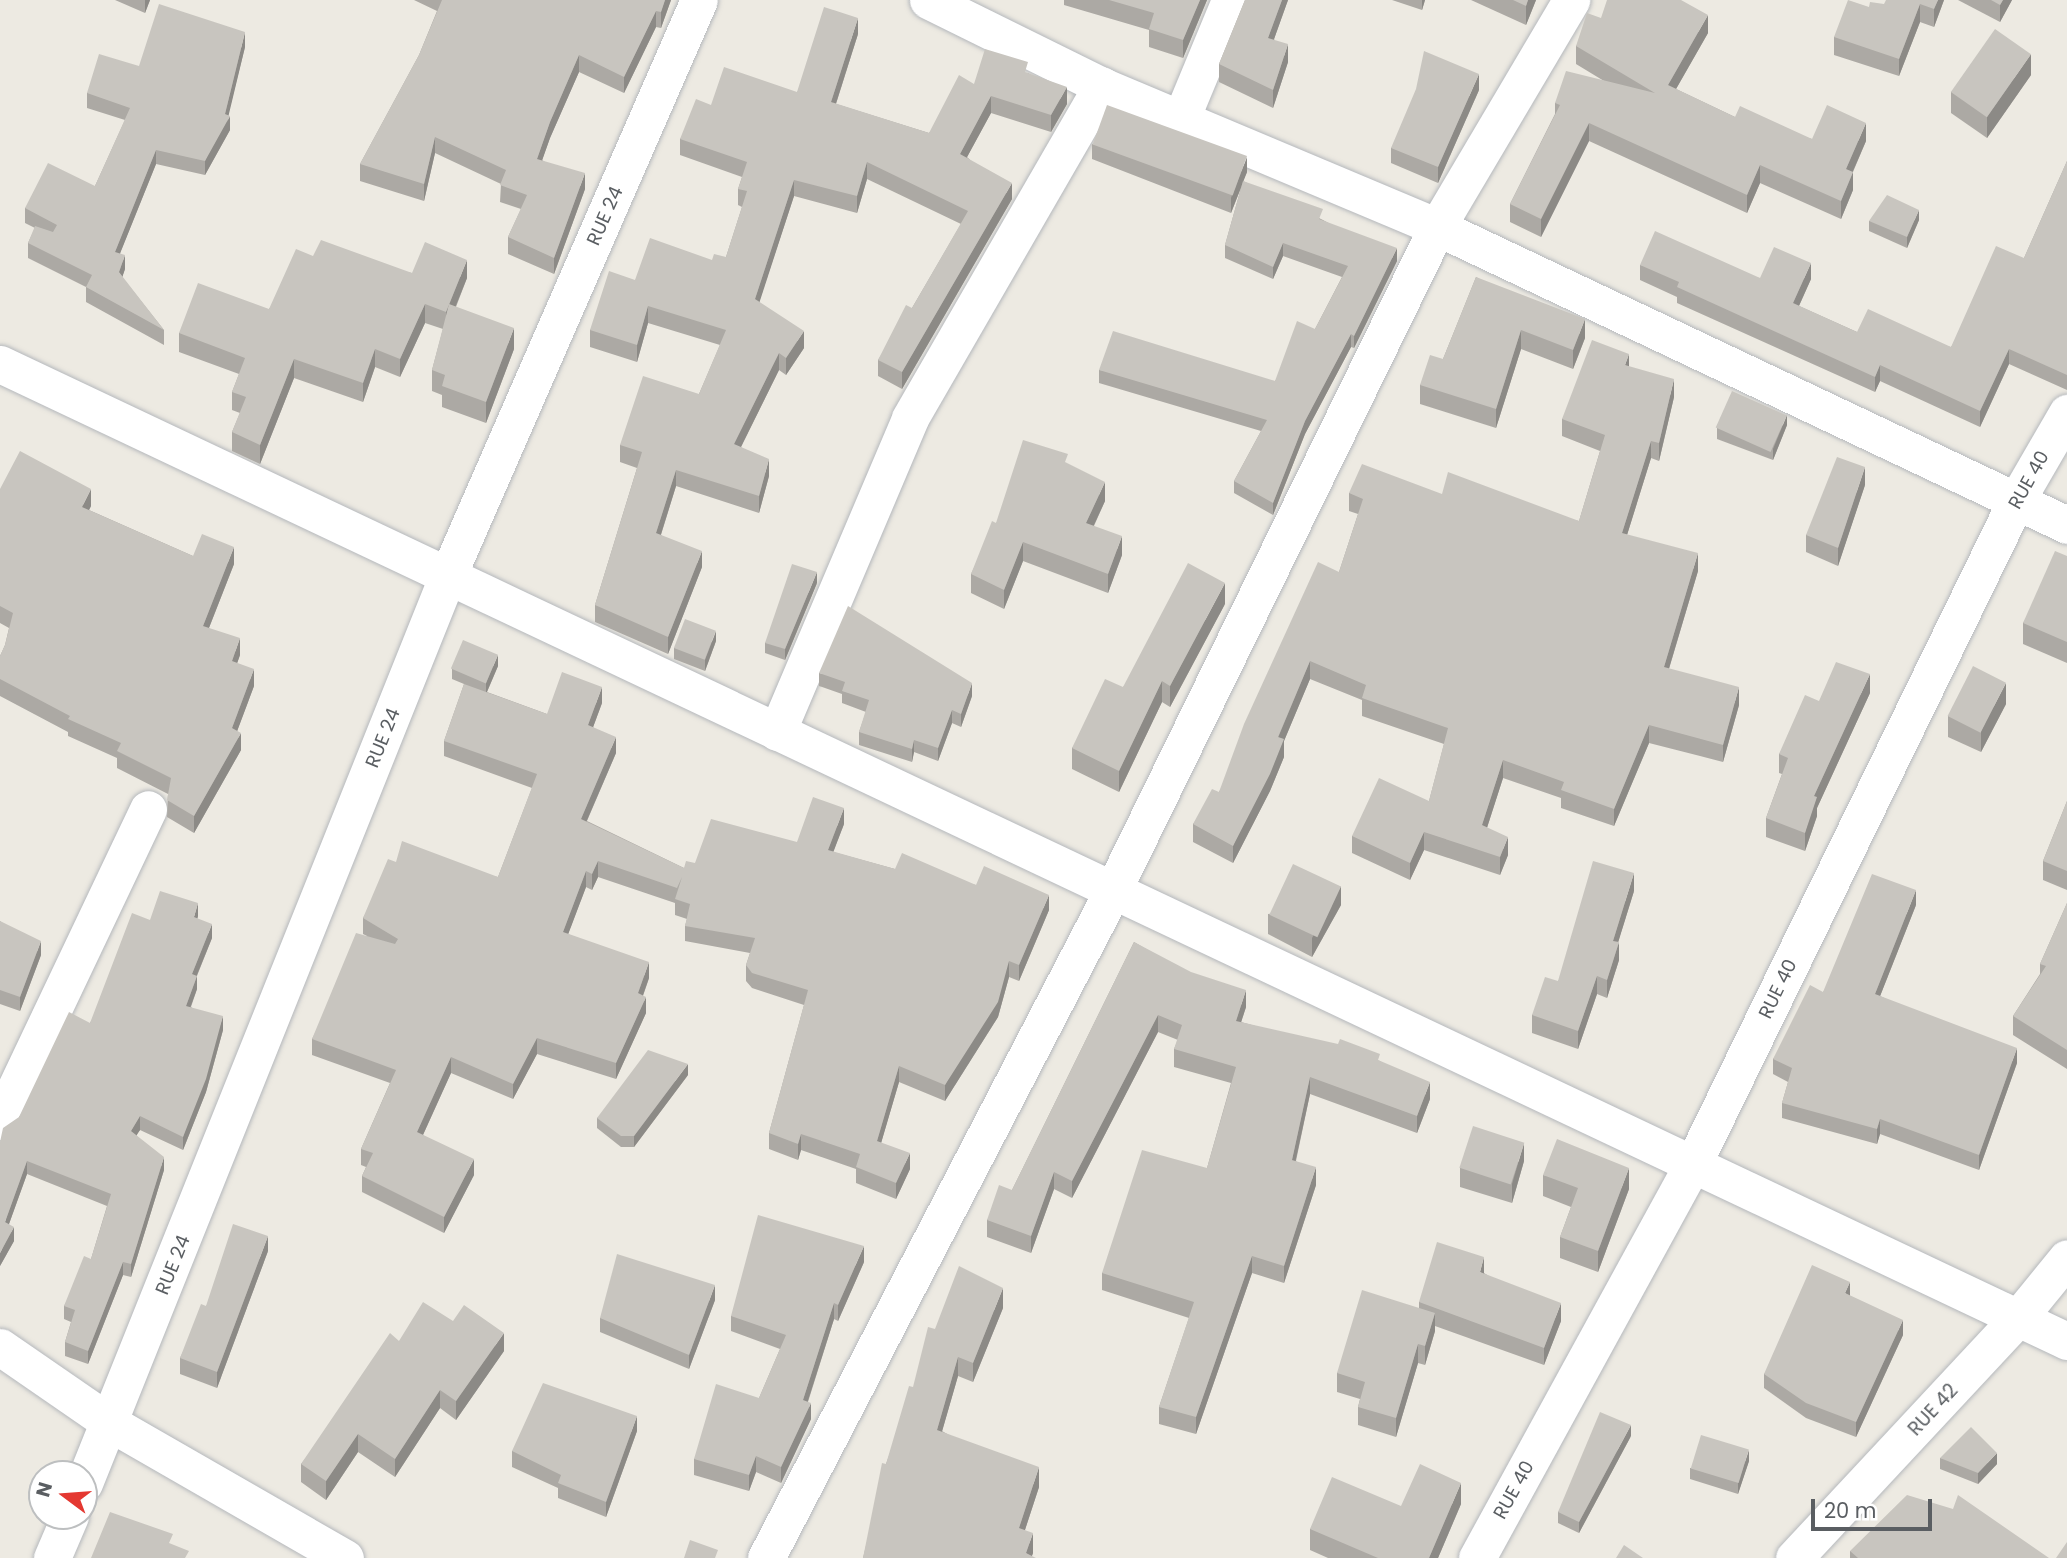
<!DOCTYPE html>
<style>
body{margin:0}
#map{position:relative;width:2067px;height:1558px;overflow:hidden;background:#edeae2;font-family:Poppins,sans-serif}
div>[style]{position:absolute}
.roads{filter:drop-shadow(0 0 2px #b5b8bc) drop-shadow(0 0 2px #b5b8bc)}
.street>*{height:37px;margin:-18.5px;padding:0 18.5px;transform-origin:18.5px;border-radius:18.5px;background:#fff}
.wall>*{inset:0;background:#aca9a4}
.shaded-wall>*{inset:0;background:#8c8a86}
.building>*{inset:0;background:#c8c5bf;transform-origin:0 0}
span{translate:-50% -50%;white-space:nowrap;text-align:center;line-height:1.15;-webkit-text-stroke:6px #fff;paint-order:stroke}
.street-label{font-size:19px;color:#5a5e62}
.north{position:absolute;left:28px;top:1460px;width:70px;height:70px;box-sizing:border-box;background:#fff;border:2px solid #bdbfc0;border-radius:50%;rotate:286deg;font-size:19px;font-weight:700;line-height:28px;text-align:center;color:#5a5e62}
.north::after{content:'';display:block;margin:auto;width:24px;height:32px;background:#e43831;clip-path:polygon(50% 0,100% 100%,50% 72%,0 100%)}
.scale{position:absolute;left:1811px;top:1499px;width:121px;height:32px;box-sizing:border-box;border:4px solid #5a5e62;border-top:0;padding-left:9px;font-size:21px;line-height:24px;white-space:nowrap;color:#5a5e62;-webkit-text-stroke:5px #fff;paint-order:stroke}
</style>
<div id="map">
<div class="roads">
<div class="street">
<i style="left:928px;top:0;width:194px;rotate:26.3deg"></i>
<i style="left:1102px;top:86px;width:363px;rotate:22.8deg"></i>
<i style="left:1437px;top:227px;width:697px;rotate:25.31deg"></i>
<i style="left:1180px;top:121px;width:131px;rotate:-67.5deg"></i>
<i style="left:0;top:364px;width:2286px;rotate:25.3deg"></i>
<i style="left:777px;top:732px;width:341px;rotate:-67deg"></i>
<i style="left:910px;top:418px;width:384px;rotate:-60deg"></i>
<i style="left:0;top:1121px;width:345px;rotate:-64.6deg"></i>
<i style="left:0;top:1347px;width:134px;rotate:34.6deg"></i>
<i style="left:110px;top:1423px;width:271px;rotate:29.9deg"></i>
<i style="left:84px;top:1483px;width:978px;rotate:-68.16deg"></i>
<i style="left:448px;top:575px;width:627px;rotate:-66.42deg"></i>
<i style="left:52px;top:1558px;width:46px;rotate:-66.8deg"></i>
<i style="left:766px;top:1558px;width:751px;rotate:-62.55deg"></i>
<i style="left:1112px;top:892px;width:740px;rotate:-63.95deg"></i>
<i style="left:1437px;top:227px;width:264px;rotate:-59.4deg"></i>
<i style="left:1477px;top:1558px;width:449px;rotate:-61.3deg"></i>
<i style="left:1693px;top:1164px;width:737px;rotate:-64.03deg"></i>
<i style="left:2016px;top:501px;width:102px;rotate:-59.9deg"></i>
<i style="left:1794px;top:1558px;width:328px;rotate:-47deg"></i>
<i style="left:2018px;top:1318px;width:77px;rotate:-50.8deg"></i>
</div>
</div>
<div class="wall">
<i style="clip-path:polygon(115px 0,150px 0,145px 13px)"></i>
<i style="clip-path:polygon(414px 0,671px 0,661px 28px,656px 27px,624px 93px,579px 72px,550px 138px,542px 160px,585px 189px,554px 274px,508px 254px,508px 237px,521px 209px,500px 202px,501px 184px,435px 153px,424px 201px,360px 181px,360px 164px,419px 55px,437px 11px)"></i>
<i style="clip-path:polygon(1064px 0,1207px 0,1183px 58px,1149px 47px,1149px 30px,1064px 5px)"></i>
<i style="clip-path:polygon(1245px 0,1288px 0,1274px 39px,1288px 62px,1273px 108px,1219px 82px,1219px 64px)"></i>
<i style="clip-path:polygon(1392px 0,1425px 0,1422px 10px)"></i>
<i style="clip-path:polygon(1471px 0,1536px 0,1526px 25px)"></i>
<i style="clip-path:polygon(1944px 0,1934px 27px,1920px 22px,1899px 76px,1834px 55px,1834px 37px,1884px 4px)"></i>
<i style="clip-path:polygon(1958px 0,2012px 0,2000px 22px)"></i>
<i style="clip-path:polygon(1601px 18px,1708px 33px,1676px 89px,1735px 117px,1812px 139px,1866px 141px,1853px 172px,1853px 190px,1841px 219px,1760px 183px,1747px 213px,1589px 141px,1541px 237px,1510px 222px,1510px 204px,1555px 114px,1555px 103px,1604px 81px,1576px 64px,1576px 46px)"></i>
<i style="clip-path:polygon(858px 34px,836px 104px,929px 133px,974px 84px,1028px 73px,1067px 104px,1051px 132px,991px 113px,967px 157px,1012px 199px,902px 389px,878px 376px,878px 360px,912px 308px,961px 224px,867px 179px,857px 213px,794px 196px,759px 302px,804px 348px,786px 375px,779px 370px,741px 447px,769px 476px,759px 513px,676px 486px,661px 535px,702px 567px,668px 654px,595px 622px,595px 605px,637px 468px,620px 462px,620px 445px,699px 394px,720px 345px,648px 323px,637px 362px,590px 347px,590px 330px,635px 280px,726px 257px,742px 207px,738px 205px,738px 189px,742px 177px,680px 155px,680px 139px,711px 105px,797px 92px)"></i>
<i style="clip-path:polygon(245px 47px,228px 115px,230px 130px,205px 175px,156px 164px,120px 253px,125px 269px,122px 277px,164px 330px,164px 345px,86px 302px,86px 287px,28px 258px,28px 243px,35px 228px,25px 223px,25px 208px,95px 186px,125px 120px,87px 108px,87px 93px,139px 66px)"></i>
<i style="clip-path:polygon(2031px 75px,1987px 138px,1951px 113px,1951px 92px)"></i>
<i style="clip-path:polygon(1479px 90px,1438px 183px,1391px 163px,1391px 148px)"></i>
<i style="clip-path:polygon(1092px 144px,1247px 172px,1243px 181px,1323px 220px,1397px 261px,1354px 348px,1351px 347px,1305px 434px,1273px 515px,1234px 493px,1234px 481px,1261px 431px,1099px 383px,1099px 370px,1275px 381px,1315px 329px,1342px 277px,1283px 256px,1273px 279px,1225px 258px,1225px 245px,1241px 188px,1231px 213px,1092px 159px)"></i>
<i style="clip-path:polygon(2067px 161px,2067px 390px,2009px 364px,1980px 427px,1880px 381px,1875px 392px,1677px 303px,1677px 297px,1640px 280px,1640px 265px,1760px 278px,1811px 279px,1799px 306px,1857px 332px,1951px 347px,2024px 258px)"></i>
<i style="clip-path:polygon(1919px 220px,1907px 248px,1869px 231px,1869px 221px)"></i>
<i style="clip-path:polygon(313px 256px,412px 273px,467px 278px,456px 307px,514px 349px,486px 423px,442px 407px,442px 395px,432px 391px,432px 370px,443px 329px,425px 323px,400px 377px,375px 367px,363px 402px,294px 378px,260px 464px,232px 451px,232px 432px,240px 413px,232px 410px,232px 392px,239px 374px,179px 352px,179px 333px,269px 309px)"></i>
<i style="clip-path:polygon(1476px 277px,1585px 338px,1573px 369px,1521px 349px,1496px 428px,1420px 404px,1420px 385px,1443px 359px)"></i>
<i style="clip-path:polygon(1629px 367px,1674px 397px,1659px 461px,1651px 458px,1627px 535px,1698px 571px,1669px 669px,1739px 705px,1723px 762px,1649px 743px,1614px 826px,1561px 808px,1561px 798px,1503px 778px,1487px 828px,1508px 855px,1500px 875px,1424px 850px,1410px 880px,1352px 853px,1352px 836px,1429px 801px,1444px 744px,1362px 716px,1362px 700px,1310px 679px,1284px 741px,1284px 757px,1270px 791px,1233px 863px,1193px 842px,1193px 824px,1219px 792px,1339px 572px,1358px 514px,1349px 511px,1349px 493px,1442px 494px,1579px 521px,1600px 451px,1562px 436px,1562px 419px)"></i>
<i style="clip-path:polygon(1787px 425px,1773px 460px,1717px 439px,1717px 428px)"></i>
<i style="clip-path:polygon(1068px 464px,1105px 501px,1094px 526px,1122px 555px,1108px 593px,1023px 561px,1004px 609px,971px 593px,971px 574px,996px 523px)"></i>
<i style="clip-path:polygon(1865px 485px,1838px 566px,1806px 552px,1806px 535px)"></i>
<i style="clip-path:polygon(0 489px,91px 506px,89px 510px,193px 556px,234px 564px,209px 628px,240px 655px,237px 663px,254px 686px,237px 731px,241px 750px,194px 833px,167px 817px,168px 794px,117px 768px,117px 758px,68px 736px,68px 732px,0 696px,0 656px,5px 645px,9px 628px,0 623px)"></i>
<i style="clip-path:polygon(2067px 556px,2067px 663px,2023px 644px,2023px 623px)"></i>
<i style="clip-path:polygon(817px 583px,785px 660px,765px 653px,765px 643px)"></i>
<i style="clip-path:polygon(1225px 604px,1170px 707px,1162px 702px,1119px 792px,1072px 769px,1072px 748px,1123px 687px)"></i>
<i style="clip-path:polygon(716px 641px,705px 671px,674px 659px,674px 648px)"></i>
<i style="clip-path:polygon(498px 666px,487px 692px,547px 714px,602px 703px,593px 727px,616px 753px,587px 821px,684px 868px,695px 863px,797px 842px,844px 824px,833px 852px,895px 869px,976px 885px,1049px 910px,1019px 981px,1009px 977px,998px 1017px,945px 1101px,899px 1082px,881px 1143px,910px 1169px,896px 1199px,856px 1183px,856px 1169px,801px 1150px,798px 1160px,769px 1149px,769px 1133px,804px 1005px,752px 988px,746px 981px,746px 965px,750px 953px,685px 941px,685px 926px,687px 919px,675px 915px,675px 903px,598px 877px,592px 890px,586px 887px,568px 934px,649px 978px,643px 996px,646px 1013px,616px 1079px,537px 1054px,513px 1099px,451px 1073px,423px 1135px,474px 1175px,444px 1233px,362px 1192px,362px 1176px,366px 1167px,361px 1165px,361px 1149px,390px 1083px,312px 1055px,312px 1039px,367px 936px,363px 934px,363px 918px,396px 862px,498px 877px,532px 788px,444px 756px,444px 741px,464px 684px,452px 679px,452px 669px)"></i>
<i style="clip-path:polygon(819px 673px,972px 696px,961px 727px,952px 723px,938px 761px,914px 752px,912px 762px,859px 745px,859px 732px,866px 712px,842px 703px,842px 694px,819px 686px)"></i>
<i style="clip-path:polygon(1870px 693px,1817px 808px,1817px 816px,1805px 851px,1766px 837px,1766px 818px,1782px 774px,1779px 773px,1779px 754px,1819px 701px)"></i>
<i style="clip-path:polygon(2006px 704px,1981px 752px,1948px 737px,1948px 716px)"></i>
<i style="clip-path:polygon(2067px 801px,2067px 890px,2043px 880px,2043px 861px)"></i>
<i style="clip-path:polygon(1634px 891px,1618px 942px,1619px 960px,1607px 998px,1597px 994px,1578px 1049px,1532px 1033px,1532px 1015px,1558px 981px)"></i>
<i style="clip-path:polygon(2067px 903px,2067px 1069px,2013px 1035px,2013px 1016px,2040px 974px,2040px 964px)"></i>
<i style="clip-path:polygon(1341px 905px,1312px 957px,1268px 934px,1268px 914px)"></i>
<i style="clip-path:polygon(1916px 905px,1880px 996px,2017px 1063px,1979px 1170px,1880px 1134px,1877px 1144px,1782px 1118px,1782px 1103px,1788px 1082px,1773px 1074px,1773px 1059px,1823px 992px)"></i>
<i style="clip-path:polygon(198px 916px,197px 919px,212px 938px,197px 976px,197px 989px,191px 1007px,223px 1030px,206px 1092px,183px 1150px,140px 1130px,136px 1135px,164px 1170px,131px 1277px,123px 1275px,88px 1364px,65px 1356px,65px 1342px,71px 1322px,64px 1319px,64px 1306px,91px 1259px,107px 1206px,27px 1174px,9px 1224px,14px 1241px,0 1266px,19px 1117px,90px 1023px,150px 920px)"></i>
<i style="clip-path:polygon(0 921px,41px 955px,20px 1011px,0 1004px)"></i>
<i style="clip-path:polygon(1134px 942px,1246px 1007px,1241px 1022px,1380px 1061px,1430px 1099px,1417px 1133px,1310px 1094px,1296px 1161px,1316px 1185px,1284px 1283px,1252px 1273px,1196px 1434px,1159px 1424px,1159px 1407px,1189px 1318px,1102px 1290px,1102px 1273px,1207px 1168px,1231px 1083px,1174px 1067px,1174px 1049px,1178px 1040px,1158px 1032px,1072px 1198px,1054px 1189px,1031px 1253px,987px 1237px,987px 1220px,1012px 1190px)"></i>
<i style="clip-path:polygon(688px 1075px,634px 1147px,621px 1147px,597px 1128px,597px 1118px)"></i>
<i style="clip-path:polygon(1524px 1161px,1512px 1203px,1460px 1187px,1460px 1168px)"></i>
<i style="clip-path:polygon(1543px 1175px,1629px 1189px,1598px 1272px,1560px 1258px,1560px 1237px,1571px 1207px,1543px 1196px)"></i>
<i style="clip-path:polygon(268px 1251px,217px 1388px,180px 1374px,180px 1358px,206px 1306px)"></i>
<i style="clip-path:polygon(864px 1262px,838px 1321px,834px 1319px,808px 1402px,811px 1419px,781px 1483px,756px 1472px,749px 1491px,694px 1475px,694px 1459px,759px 1398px,780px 1349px,731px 1331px,731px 1316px)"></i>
<i style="clip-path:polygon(1484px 1273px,1561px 1321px,1544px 1365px,1435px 1326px,1435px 1331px,1425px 1365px,1418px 1363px,1396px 1437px,1358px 1425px,1358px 1407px,1360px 1399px,1337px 1392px,1337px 1373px,1419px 1308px,1419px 1302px)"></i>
<i style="clip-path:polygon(1850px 1296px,1903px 1335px,1856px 1437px,1806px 1418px,1764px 1388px,1764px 1374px)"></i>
<i style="clip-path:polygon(715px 1300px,689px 1369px,600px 1332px,600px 1318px)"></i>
<i style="clip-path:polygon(1003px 1308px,973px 1382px,958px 1376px,942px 1431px,1039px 1487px,1025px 1530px,1033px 1553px,1032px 1556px,863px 1558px,886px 1464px,935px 1329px)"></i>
<i style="clip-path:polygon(453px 1321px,504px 1351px,456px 1420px,440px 1408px,395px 1477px,358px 1452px,326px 1500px,301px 1482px,301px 1464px,399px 1341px)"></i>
<i style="clip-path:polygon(637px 1431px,606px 1517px,558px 1498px,558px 1488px,512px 1467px,512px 1451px)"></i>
<i style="clip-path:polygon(1631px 1436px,1579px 1533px,1558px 1523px,1558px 1512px)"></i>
<i style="clip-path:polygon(1940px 1458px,1997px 1464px,1978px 1484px,1940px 1469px)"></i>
<i style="clip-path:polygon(1749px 1461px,1738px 1494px,1690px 1479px,1690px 1468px)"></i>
<i style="clip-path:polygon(1461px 1504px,1438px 1558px,1328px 1558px,1310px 1550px,1310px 1529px,1401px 1506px)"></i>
<i style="clip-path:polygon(1850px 1551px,2049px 1558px,1850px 1558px)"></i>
</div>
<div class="shaded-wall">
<i style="clip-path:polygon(145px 0,150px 0,145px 13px)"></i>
<i style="clip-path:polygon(665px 0,671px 0,661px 28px,661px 12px)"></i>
<i style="clip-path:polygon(1200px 0,1207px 0,1183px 58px,1183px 40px)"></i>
<i style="clip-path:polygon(1282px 0,1288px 0,1268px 56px,1268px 38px)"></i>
<i style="clip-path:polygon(1422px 0,1425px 0,1422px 10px)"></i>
<i style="clip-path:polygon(1528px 0,1536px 0,1526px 25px,1526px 6px)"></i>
<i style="clip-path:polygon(1938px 0,1944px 0,1934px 27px,1934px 9px)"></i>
<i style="clip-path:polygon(2003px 0,2012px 0,2000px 22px,2000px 5px)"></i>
<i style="clip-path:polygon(1920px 4px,1920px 22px,1899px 76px,1899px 59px)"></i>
<i style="clip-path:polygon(656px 11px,656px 27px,624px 93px,624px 77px)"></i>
<i style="clip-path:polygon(1708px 15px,1708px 33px,1668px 103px,1668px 85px)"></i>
<i style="clip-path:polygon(858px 18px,858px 34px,831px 119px,831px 102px)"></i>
<i style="clip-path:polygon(245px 32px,245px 47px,227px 122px,230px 116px,230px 130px,205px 175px,205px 161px,225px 114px)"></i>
<i style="clip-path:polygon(1288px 44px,1288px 62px,1273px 108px,1273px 90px)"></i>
<i style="clip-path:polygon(2031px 54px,2031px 75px,1987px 138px,1987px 117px)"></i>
<i style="clip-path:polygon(579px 55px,579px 72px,550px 138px,537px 175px,537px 159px,550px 122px)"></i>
<i style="clip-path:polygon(1479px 74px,1479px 90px,1438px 183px,1438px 167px)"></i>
<i style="clip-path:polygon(1067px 87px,1067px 104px,1051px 132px,1051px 115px)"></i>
<i style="clip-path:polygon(991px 96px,991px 113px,960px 170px,960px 154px)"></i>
<i style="clip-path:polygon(1589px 123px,1589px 141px,1541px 237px,1541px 219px)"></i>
<i style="clip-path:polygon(1866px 123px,1866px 141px,1846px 187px,1846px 169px)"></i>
<i style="clip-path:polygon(435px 137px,435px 153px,424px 201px,424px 184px)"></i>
<i style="clip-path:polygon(156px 150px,156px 164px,115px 266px,115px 252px)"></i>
<i style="clip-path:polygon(1247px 157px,1247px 172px,1231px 213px,1231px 198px)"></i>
<i style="clip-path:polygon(867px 162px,867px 179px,857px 213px,857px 196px)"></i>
<i style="clip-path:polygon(1760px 165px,1760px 183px,1747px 213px,1747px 195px)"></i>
<i style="clip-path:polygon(1853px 172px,1853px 190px,1841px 219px,1841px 201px)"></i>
<i style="clip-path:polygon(585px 173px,585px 189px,554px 274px,554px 258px)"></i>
<i style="clip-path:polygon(794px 180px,794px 196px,755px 316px,755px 299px)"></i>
<i style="clip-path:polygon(1012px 183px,1012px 199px,902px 389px,902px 372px)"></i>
<i style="clip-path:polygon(1919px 210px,1919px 220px,1907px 248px,1907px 237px)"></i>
<i style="clip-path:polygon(1283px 243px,1283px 256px,1273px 279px,1273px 267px)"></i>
<i style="clip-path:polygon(1397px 248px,1397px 261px,1354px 348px,1354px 336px)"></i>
<i style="clip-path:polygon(125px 255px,125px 269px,119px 287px,119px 272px)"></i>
<i style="clip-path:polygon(467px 260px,467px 278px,446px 330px,446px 312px)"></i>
<i style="clip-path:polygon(1811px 263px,1811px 279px,1793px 319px,1793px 303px)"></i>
<i style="clip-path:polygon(425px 304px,425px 323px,400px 377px,400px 359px)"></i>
<i style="clip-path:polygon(648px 306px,648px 323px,637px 362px,637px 345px)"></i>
<i style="clip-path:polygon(1585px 319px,1585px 338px,1573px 369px,1573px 350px)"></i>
<i style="clip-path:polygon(514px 328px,514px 349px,486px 423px,486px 402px)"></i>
<i style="clip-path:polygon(1521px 330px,1521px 349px,1496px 428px,1496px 409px)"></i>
<i style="clip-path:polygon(804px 331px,804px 348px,786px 375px,786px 358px)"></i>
<i style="clip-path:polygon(1351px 334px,1351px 347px,1305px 434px,1273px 515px,1273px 503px,1305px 421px)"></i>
<i style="clip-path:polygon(375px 349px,375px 367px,363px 402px,363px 383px)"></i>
<i style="clip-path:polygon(2009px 349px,2009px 364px,1980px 427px,1980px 411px)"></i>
<i style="clip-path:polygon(779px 353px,779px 370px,734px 461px,734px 444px)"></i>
<i style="clip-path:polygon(1629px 354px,1629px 372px,1625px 365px)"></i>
<i style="clip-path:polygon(294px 359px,294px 378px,260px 464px,260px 445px)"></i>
<i style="clip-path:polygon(1880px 365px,1880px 381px,1875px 392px,1875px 377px)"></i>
<i style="clip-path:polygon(1674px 379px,1674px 397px,1659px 461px,1659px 443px)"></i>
<i style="clip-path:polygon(1787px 415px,1787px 425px,1773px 460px,1773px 449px)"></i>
<i style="clip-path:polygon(1651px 441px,1651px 458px,1622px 551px,1622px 533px)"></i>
<i style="clip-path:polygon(769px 459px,769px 476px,759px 513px,759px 496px)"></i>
<i style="clip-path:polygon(1865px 467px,1865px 485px,1838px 566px,1838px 548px)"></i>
<i style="clip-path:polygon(676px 470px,676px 486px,656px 550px,656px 533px)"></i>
<i style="clip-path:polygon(1105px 482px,1105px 501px,1086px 542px,1086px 523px)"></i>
<i style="clip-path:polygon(91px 489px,91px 506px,82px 524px,82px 507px)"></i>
<i style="clip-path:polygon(1122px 536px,1122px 555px,1108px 593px,1108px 574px)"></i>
<i style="clip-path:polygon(1023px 542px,1023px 561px,1004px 609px,1004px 590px)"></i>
<i style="clip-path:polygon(234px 547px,234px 564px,203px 643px,203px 626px)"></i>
<i style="clip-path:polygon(702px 551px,702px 567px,668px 654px,668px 637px)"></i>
<i style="clip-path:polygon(1698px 553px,1698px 571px,1664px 685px,1664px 667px)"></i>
<i style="clip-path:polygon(817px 572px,817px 583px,785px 660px,785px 649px)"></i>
<i style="clip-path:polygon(1225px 583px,1225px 604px,1170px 707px,1170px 686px)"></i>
<i style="clip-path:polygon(716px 631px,716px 641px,705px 671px,705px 660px)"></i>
<i style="clip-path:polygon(240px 638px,240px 655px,232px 678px,232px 661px)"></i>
<i style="clip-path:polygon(498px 655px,498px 666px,486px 694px,486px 683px)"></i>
<i style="clip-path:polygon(1310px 661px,1310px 679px,1284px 741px,1284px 757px,1270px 791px,1233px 863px,1233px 846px)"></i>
<i style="clip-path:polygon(254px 669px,254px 686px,232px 745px,232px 728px)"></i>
<i style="clip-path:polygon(1870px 674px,1870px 693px,1817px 808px,1817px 816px,1805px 851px,1805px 833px,1814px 796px)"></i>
<i style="clip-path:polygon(1162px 681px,1162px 702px,1119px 792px,1119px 771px)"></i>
<i style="clip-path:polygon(972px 683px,972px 696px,961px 727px,961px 714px)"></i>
<i style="clip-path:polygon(2006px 683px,2006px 704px,1981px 752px,1981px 731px)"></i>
<i style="clip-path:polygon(602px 687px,602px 703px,588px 741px,588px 725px)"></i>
<i style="clip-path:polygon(1739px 687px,1739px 705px,1723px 762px,1723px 745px)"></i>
<i style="clip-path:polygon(952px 710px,952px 723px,938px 761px,938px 748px)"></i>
<i style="clip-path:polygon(1649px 725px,1649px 743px,1614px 826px,1614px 809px)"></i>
<i style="clip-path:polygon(241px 733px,241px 750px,194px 833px,194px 816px)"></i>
<i style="clip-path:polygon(616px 737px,616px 753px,581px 834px,581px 819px)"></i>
<i style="clip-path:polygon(914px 740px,914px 752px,912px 762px,912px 749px)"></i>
<i style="clip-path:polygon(1503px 760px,1503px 778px,1482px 843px,1482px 825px)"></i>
<i style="clip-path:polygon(844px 808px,844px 824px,828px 866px,828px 850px)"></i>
<i style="clip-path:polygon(1424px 832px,1424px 850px,1410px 880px,1410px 863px)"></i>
<i style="clip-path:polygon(1508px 837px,1508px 855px,1500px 875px,1500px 857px)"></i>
<i style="clip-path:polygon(598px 861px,598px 877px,592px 890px,592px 874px)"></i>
<i style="clip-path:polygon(586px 871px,586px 887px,563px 948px,563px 932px)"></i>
<i style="clip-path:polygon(1634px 873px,1634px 891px,1613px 959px,1613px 941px)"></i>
<i style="clip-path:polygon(1341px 886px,1341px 905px,1312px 957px,1312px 938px)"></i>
<i style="clip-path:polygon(1916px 890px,1916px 905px,1875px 1009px,1875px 994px)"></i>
<i style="clip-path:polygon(1049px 895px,1049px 910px,1019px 981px,1019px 965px)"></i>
<i style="clip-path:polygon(198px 903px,198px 916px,194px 931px,194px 917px)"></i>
<i style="clip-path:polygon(212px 924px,212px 938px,192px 987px,192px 974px)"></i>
<i style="clip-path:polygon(41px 941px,41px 955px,20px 1011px,20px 997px)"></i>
<i style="clip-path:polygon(1619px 942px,1619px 960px,1607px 998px,1607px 980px)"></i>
<i style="clip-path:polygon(1009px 961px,1009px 977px,998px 1017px,945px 1101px,945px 1085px)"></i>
<i style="clip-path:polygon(649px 962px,649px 978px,638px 1009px,638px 993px)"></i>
<i style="clip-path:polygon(197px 976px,197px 989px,186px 1019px,186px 1006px)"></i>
<i style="clip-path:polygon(1597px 976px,1597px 994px,1578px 1049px,1578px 1031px)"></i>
<i style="clip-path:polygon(1246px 990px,1246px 1007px,1236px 1038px,1236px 1021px)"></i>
<i style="clip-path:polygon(646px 997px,646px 1013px,616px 1079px,616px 1063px)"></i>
<i style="clip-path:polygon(1158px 1015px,1158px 1032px,1072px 1198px,1072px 1181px)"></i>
<i style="clip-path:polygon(223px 1016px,223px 1030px,206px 1092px,183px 1150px,183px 1137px)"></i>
<i style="clip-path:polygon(537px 1038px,537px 1054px,513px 1099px,513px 1084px)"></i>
<i style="clip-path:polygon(2017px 1048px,2017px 1063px,1979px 1170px,1979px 1155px)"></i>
<i style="clip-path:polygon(451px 1057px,451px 1073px,417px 1148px,417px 1132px)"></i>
<i style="clip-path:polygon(688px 1064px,688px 1075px,634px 1147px,634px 1136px)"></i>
<i style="clip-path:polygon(899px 1066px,899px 1082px,877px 1157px,877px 1141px)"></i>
<i style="clip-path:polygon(1310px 1077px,1310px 1094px,1292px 1177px,1292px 1160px)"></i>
<i style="clip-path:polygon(1430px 1082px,1430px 1099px,1417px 1133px,1417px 1116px)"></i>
<i style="clip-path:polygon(140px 1116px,140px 1130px,131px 1144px,131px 1131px)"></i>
<i style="clip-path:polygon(1880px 1119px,1880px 1134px,1877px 1144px,1877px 1129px)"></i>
<i style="clip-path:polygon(801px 1134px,801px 1150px,798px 1160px,798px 1144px)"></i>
<i style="clip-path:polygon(1524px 1143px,1524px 1161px,1512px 1203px,1512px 1184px)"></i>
<i style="clip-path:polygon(910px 1153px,910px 1169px,896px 1199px,896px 1183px)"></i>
<i style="clip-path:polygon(164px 1157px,164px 1170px,131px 1277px,131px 1264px)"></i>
<i style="clip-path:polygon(474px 1159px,474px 1175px,444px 1233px,444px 1217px)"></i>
<i style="clip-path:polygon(27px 1161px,27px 1174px,5px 1235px,5px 1222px)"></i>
<i style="clip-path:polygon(1316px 1167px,1316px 1185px,1284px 1283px,1284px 1266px)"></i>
<i style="clip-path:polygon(1629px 1168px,1629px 1189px,1598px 1272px,1598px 1251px)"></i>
<i style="clip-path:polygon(1054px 1172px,1054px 1189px,1031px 1253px,1031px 1236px)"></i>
<i style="clip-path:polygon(14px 1227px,14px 1241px,0 1266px,0 1253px)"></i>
<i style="clip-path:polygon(268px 1236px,268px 1251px,217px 1388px,217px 1372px)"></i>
<i style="clip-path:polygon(864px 1246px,864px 1262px,838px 1321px,838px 1305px)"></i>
<i style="clip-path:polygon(1252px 1256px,1252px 1273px,1196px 1434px,1196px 1417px)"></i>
<i style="clip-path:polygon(1484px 1257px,1484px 1275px,1480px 1272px)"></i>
<i style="clip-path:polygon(123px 1262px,123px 1275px,88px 1364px,88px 1351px)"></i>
<i style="clip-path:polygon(1850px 1282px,1850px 1297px,1845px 1293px)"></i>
<i style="clip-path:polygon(715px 1285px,715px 1300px,689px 1369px,689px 1355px)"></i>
<i style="clip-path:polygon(1003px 1288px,1003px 1308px,973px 1382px,973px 1363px)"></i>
<i style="clip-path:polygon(834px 1303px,834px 1319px,803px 1416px,803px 1400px)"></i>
<i style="clip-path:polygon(1561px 1303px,1561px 1321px,1544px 1365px,1544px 1348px)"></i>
<i style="clip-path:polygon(1435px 1313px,1435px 1331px,1425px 1365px,1425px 1346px)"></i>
<i style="clip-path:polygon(1903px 1320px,1903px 1335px,1856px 1437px,1856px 1422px)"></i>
<i style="clip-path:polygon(504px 1333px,504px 1351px,456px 1420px,456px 1401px)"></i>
<i style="clip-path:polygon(1418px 1344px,1418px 1363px,1396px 1437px,1396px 1418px)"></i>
<i style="clip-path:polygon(958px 1357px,958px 1376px,937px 1449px,937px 1430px)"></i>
<i style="clip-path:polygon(440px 1390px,440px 1408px,395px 1477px,395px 1459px)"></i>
<i style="clip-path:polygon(811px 1403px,811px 1419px,781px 1483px,781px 1467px)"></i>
<i style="clip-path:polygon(637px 1416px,637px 1431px,606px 1517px,606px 1502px)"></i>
<i style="clip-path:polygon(1631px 1425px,1631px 1436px,1579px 1533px,1579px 1522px)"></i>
<i style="clip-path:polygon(358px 1434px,358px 1452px,326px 1500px,326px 1481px)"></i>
<i style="clip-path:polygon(1749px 1450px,1749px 1461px,1738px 1494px,1738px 1483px)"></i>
<i style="clip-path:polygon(1997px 1453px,1997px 1464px,1978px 1484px,1978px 1473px)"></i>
<i style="clip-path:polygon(756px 1456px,756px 1472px,749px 1491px,749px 1475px)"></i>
<i style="clip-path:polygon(1039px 1467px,1039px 1487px,1019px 1548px,1019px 1528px)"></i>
<i style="clip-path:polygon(1461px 1483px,1461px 1504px,1438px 1558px,1429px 1558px)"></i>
<i style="clip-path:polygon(1033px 1533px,1033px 1553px,1031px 1558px,1026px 1553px)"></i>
</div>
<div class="building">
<i style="clip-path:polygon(442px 0,665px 0,661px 12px,656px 11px,624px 77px,579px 55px,550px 122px,537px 159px,585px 173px,554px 258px,508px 237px,527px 195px,500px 185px,506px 170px,435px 137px,424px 184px,360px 164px,419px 55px)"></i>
<i style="clip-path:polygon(1109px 0,1200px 0,1183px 40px,1149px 29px,1154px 13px)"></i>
<i style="clip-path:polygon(1245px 0,1282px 0,1268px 38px,1288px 44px,1273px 90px,1219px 64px)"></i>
<i style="clip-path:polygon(1513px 0,1528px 0,1526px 6px)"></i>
<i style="clip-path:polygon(1607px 0,1681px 0,1708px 15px,1668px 85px,1735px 117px,1740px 106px,1812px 139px,1827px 105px,1866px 123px,1846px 169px,1853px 172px,1841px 201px,1760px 165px,1747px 195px,1589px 123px,1541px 219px,1510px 204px,1560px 105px,1555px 103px,1566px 71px,1655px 93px,1576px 46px,1587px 13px,1601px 18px)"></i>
<i style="clip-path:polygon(1848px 0,1869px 7px,1870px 2px,1884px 4px,1886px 0,1938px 0,1934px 9px,1920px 4px,1899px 59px,1834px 37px)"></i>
<i style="clip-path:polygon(1991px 0,2003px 0,2000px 5px)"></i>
<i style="clip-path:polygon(159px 4px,245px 32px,225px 114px,230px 116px,205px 161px,156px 150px,115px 252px,125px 255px,119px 272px,164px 330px,86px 287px,92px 275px,28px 243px,35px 226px,53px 232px,57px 225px,25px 208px,48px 163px,95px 186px,130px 108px,87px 93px,99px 54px,139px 66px)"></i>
<i style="clip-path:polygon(824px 7px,858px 18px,831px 102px,929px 133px,959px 75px,974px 84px,985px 49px,1028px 62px,1025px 72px,1067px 87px,1051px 115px,991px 96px,960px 154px,1012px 183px,902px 372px,878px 360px,906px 305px,912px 308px,968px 211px,867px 162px,857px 196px,794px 180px,755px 299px,804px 331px,786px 358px,779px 353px,734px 444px,769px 459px,759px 496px,676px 470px,656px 533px,702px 551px,668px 637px,595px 605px,642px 452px,620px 445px,643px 376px,699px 394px,726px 330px,648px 306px,637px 345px,590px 330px,609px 271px,635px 280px,650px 238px,712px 260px,714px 254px,726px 257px,747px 191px,738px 189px,747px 162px,680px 139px,696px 99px,711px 105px,724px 67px,797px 92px)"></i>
<i style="left:1995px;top:29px;width:44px;height:77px;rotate:35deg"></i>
<i style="clip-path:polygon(1424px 51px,1479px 74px,1438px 167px,1391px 148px,1416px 89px)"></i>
<i style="left:1107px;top:105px;width:149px;height:42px;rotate:20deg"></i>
<i style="clip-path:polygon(2067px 161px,2067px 375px,2009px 349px,1980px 411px,1880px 365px,1875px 377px,1677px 287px,1679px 282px,1640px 265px,1655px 231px,1760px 278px,1774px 247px,1811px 263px,1793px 303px,1857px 332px,1868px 309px,1951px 347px,1996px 246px,2024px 258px)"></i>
<i style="clip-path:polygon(1243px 181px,1323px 209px,1319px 219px,1397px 248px,1354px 336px,1351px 334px,1305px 421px,1273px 503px,1234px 481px,1267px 420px,1099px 370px,1113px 331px,1275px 381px,1297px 321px,1315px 329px,1348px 266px,1283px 243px,1273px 267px,1225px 245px)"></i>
<i style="clip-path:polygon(1887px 195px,1919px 210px,1907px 237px,1869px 221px)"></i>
<i style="clip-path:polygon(321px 240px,412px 273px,425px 242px,467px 260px,446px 312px,425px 304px,400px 359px,375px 349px,363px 383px,294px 359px,260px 445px,232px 432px,246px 397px,232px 392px,245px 358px,179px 333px,198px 283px,269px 309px,296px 249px,313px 256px)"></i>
<i style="clip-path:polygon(1476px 277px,1585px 319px,1573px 350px,1521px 330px,1496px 409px,1420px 385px,1430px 355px,1443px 359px)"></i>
<i style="clip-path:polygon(449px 304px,514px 328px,486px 402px,442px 386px,445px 375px,432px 370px)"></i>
<i style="clip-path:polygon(1592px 340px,1629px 354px,1625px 365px,1674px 379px,1659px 443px,1651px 441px,1622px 533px,1698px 553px,1664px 667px,1739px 687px,1723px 745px,1649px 725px,1614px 809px,1561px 790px,1564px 782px,1503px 760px,1482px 825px,1508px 837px,1500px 857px,1424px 832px,1410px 863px,1352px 836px,1379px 778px,1429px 801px,1448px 728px,1362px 698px,1366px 685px,1310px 661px,1278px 737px,1284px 739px,1270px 774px,1233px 846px,1193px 824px,1212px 789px,1219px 792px,1244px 724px,1318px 562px,1339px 572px,1363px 499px,1349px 493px,1362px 464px,1442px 494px,1448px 472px,1579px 521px,1605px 435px,1562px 419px)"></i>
<i style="left:1732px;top:391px;width:60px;height:40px;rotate:24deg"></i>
<i style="clip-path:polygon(1023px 440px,1068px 454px,1065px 462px,1105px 482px,1086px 523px,1122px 536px,1108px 574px,1023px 542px,1004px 590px,971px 574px,992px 521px,996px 523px)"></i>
<i style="clip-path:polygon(20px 451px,91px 489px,82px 507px,193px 556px,202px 534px,234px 547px,203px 626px,240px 638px,232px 661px,254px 669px,232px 728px,241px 733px,194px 816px,167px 800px,171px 778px,117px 751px,121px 743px,68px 719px,70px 716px,0 679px,0 656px,5px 645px,13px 613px,0 606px,0 489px)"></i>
<i style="clip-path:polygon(1837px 457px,1865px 467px,1838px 548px,1806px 535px)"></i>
<i style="clip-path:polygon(2055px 551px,2067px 556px,2067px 642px,2023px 623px)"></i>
<i style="clip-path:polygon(1188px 563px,1225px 583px,1170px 686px,1162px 681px,1119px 771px,1072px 748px,1105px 679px,1123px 687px)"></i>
<i style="clip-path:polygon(792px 564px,817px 572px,785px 649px,765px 643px)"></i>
<i style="clip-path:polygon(848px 606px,972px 683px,961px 714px,952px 710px,938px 748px,914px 740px,912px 749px,859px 732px,869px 700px,842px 691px,845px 682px,819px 673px)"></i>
<i style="left:685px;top:619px;width:33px;height:31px;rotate:21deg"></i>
<i style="left:463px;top:640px;width:38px;height:31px;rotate:23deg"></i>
<i style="clip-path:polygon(1836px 662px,1870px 674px,1814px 796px,1817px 797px,1805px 833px,1766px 818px,1788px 758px,1779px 754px,1805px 695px,1819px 701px)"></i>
<i style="left:1973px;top:666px;width:37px;height:56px;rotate:27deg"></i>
<i style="clip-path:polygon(562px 672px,602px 687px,588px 725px,616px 737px,581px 819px,684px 868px,686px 861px,695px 863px,711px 819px,797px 842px,813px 797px,844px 808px,828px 850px,895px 869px,902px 853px,976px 885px,984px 866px,1049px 895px,1019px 965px,1009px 961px,998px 1002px,945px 1085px,899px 1066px,877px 1141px,910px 1153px,896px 1183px,856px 1167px,860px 1154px,801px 1134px,798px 1144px,769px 1133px,808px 990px,752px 973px,746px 965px,755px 938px,685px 926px,690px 904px,675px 899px,682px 877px,677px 888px,598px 861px,592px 874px,586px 871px,563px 932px,649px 962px,638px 993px,646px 997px,616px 1063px,537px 1038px,513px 1084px,451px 1057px,417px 1132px,474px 1159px,444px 1217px,362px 1176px,373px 1153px,361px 1149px,396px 1070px,312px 1039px,356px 933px,395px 944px,398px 939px,363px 918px,388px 859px,396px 862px,402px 841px,498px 877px,537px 774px,444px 741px,464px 684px,547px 714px)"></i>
<i style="clip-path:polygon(2067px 801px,2067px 871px,2043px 861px)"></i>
<i style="clip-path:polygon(1593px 861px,1634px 873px,1613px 941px,1619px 942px,1607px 980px,1597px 976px,1578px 1031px,1532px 1015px,1545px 977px,1558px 981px)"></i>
<i style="left:1293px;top:864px;width:53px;height:56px;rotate:25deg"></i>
<i style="clip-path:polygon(1872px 874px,1916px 890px,1875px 994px,2017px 1048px,1979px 1155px,1880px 1119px,1877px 1129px,1782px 1103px,1792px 1068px,1773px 1059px,1810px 985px,1823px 992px)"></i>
<i style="clip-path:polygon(160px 891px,198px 903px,194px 917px,212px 924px,192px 974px,197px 976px,186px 1006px,223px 1016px,206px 1079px,183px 1137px,140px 1116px,131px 1131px,164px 1157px,131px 1264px,123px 1262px,88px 1351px,65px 1342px,75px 1310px,64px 1306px,84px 1256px,91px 1259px,111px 1194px,27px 1161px,5px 1222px,14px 1227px,0 1253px,0 1142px,3px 1128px,19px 1117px,69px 1012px,90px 1023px,132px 913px,150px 920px)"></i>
<i style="clip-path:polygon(2067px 903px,2067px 1050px,2013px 1016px,2046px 966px,2040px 964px)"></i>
<i style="clip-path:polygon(0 921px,41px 941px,20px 997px,0 990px)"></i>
<i style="clip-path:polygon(1134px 942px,1191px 972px,1246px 990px,1236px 1021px,1338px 1044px,1340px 1039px,1380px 1054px,1378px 1060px,1430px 1082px,1417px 1116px,1310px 1077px,1292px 1160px,1316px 1167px,1284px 1266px,1252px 1256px,1196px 1417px,1159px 1407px,1194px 1302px,1102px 1273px,1142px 1150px,1207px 1168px,1236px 1067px,1174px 1049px,1182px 1025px,1158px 1015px,1072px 1181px,1054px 1172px,1031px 1236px,987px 1220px,999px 1185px,1012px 1190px)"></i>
<i style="clip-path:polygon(648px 1050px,688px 1064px,634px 1136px,621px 1136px,597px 1118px)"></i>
<i style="left:1473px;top:1126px;width:54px;height:44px;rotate:18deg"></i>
<i style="clip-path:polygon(1557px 1139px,1629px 1168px,1598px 1251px,1560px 1237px,1578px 1188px,1543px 1175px)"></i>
<i style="clip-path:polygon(758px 1215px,864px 1246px,838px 1305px,834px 1303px,803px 1400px,811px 1403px,781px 1467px,756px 1456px,749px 1475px,694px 1459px,716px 1384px,759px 1398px,786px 1335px,731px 1316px)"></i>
<i style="clip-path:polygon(233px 1224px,268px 1236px,217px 1372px,180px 1358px,201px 1304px,206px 1306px)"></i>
<i style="clip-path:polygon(1437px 1242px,1484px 1257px,1480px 1272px,1561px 1303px,1544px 1348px,1419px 1302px)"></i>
<i style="clip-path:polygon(617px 1254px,715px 1285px,689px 1355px,600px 1318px)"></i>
<i style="clip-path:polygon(1812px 1265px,1850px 1282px,1845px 1293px,1903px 1320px,1856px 1422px,1806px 1403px,1764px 1374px)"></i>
<i style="clip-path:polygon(959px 1266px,1003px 1288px,973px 1363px,958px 1357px,937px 1430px,1039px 1467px,1019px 1528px,1033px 1533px,1026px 1553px,1036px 1558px,863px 1558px,882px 1463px,886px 1464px,909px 1386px,913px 1387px,928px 1327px,935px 1329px)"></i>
<i style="clip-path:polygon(1362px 1290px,1435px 1313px,1425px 1346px,1418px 1344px,1396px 1418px,1358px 1407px,1365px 1382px,1337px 1373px)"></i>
<i style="clip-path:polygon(423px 1302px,453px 1321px,464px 1305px,504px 1333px,456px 1401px,440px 1390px,395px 1459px,358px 1434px,326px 1481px,301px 1464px,390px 1333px,399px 1341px)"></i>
<i style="clip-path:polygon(543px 1383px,637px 1416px,606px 1502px,558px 1483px,561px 1475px,512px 1451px)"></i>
<i style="clip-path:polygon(1600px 1412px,1631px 1425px,1579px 1522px,1558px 1512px)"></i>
<i style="clip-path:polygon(1971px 1427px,1997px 1453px,1978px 1473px,1940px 1458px)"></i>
<i style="left:1701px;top:1435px;width:50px;height:35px;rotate:17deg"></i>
<i style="clip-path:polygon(1420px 1464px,1461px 1483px,1429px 1558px,1378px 1558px,1310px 1529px,1332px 1477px,1401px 1506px)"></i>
<i style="clip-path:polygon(1907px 1495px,1953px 1509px,1958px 1495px,2049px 1558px,1858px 1558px,1850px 1551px)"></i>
<i style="clip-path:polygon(110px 1512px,173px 1534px,169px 1543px,189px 1551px,185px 1558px,91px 1558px)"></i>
<i style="clip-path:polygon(690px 1540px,718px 1550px,715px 1558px,684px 1558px)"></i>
<i style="clip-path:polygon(2067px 1542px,2067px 1558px,2056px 1558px)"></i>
<i style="clip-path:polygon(1624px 1545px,1643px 1558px,1616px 1558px)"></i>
</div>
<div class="street-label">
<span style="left:605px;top:216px;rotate:-66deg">RUE 24</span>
<span style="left:2029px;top:480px;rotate:-61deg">RUE 40</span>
<span style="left:383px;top:738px;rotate:-68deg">RUE 24</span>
<span style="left:1778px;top:989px;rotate:-64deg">RUE 40</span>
<span style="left:173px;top:1265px;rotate:-68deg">RUE 24</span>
<span style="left:1933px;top:1410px;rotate:-47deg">RUE 42</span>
<span style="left:1514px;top:1490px;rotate:-61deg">RUE 40</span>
</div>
<div class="north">N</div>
<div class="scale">20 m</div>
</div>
